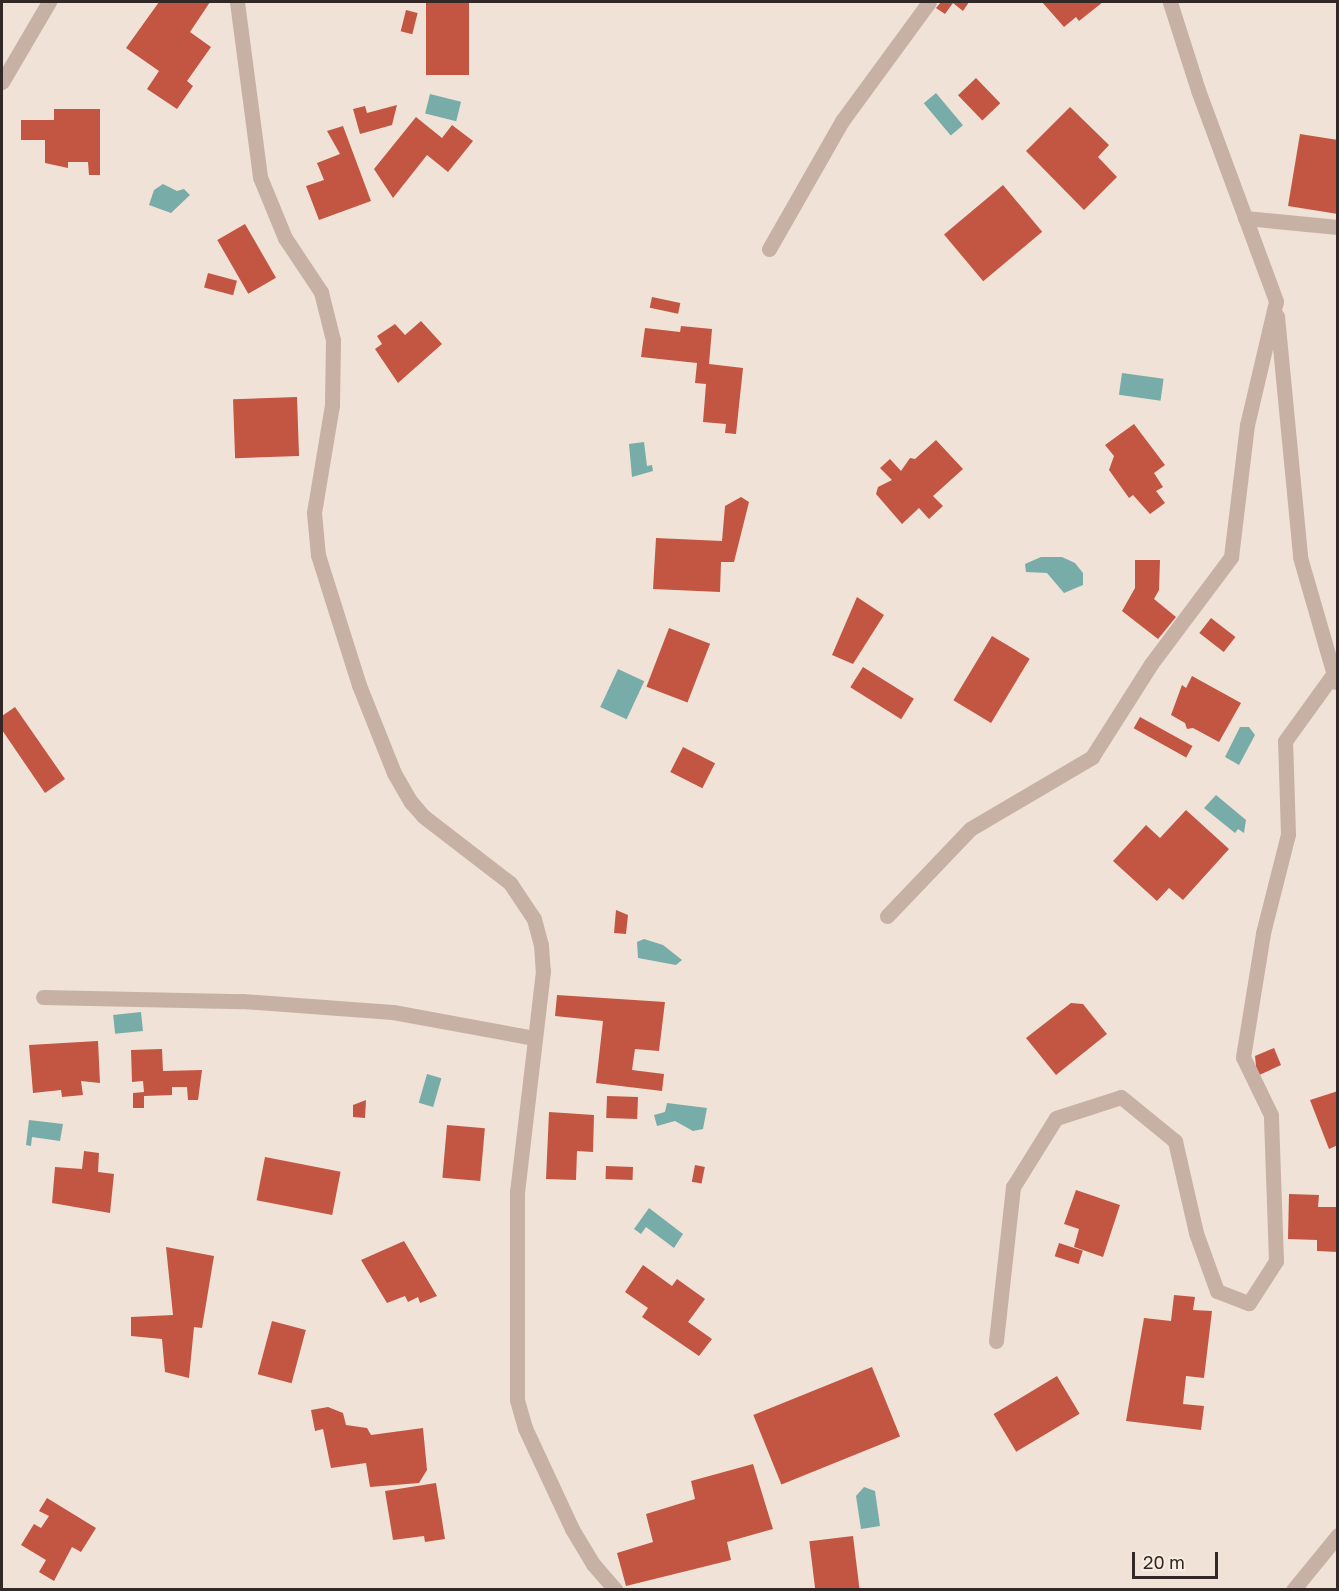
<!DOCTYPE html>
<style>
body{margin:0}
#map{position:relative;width:1339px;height:1591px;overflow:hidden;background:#f0e2d7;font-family:"Golos Text",sans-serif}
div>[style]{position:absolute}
.water>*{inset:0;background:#77aca9;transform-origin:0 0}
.building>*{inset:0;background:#c25642;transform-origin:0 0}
.minor>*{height:15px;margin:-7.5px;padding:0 7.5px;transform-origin:7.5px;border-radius:7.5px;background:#c7b1a4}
span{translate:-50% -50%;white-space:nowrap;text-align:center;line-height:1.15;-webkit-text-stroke:6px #f8ece3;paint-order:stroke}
.frame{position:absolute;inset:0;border:3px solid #322825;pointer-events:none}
.scale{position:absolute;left:1132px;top:1552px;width:86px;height:27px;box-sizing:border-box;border:3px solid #322825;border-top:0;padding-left:8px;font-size:18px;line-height:21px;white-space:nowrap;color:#322825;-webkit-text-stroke:4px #f8ece3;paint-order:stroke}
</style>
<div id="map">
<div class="water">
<i style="left:936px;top:93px;width:42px;height:16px;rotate:50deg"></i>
<i style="left:430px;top:94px;width:32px;height:20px;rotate:14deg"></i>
<i style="clip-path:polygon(163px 184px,177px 191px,184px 189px,190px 195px,171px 213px,149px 205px,154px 190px)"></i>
<i style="left:1122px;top:373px;width:42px;height:22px;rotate:8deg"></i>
<i style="clip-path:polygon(644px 442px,647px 466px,652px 465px,653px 471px,632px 477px,629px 444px)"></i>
<i style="clip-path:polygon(1041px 557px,1062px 557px,1075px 563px,1083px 573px,1083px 585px,1064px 593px,1047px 573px,1026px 572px,1025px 564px)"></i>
<i style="left:618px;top:669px;width:29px;height:42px;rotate:25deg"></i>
<i style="clip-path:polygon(1240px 727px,1249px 727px,1255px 735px,1239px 765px,1225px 757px)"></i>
<i style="clip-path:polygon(1216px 795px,1246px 820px,1244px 833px,1238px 829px,1235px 833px,1204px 808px)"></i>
<i style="clip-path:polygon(644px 939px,663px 945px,682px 960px,676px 965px,638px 958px,637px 942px)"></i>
<i style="left:141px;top:1012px;width:19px;height:28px;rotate:84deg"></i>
<i style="left:427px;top:1074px;width:15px;height:30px;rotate:16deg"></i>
<i style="clip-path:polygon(667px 1103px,707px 1108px,703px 1129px,693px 1131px,675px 1121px,657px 1126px,654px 1115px,665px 1112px)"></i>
<i style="clip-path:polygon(29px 1120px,63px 1124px,60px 1141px,32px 1137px,31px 1146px,26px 1145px)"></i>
<i style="clip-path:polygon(649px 1208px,683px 1234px,674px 1248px,646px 1227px,641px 1234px,634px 1229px)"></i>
<i style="clip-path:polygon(864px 1487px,875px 1491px,880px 1526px,861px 1529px,856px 1496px)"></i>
</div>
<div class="building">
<i style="clip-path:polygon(159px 2px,210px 2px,190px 32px,211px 47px,187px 81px,193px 86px,177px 109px,147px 89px,159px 71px,126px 48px)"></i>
<i style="left:426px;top:2px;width:43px;height:73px"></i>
<i style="clip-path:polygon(941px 2px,969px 2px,963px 11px,953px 3px,945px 14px,936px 8px)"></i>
<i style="clip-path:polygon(1042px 2px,1103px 2px,1079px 21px,1076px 17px,1064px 27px)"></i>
<i style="left:406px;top:10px;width:12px;height:22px;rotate:14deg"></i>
<i style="left:976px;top:78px;width:35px;height:25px;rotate:46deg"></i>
<i style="clip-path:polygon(397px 105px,392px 125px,360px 134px,353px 109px,365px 106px,367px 113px)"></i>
<i style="clip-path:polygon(1070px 107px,1109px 145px,1098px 157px,1117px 177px,1084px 210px,1026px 151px)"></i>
<i style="clip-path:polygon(54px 109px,100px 109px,100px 175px,89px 175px,88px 162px,68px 162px,68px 168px,45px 163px,45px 140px,21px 140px,21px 120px,54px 120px)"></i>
<i style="clip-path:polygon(416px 117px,442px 138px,452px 125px,473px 141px,448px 172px,427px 155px,393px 198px,374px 169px)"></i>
<i style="clip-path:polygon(343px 126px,371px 201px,319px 220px,306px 186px,324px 180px,317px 163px,340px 154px,327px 131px)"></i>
<i style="clip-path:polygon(1300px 134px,1338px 140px,1338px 214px,1288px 206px)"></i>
<i style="left:1003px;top:185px;width:61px;height:77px;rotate:50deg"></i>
<i style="left:245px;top:224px;width:62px;height:32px;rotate:60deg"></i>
<i style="left:208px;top:273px;width:30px;height:15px;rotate:15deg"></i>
<i style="left:652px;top:297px;width:29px;height:11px;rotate:12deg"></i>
<i style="clip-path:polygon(421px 321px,442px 344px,398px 383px,375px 349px,382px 344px,377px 336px,395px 324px,405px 335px)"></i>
<i style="clip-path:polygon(681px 326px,712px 329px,709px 364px,743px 368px,736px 434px,725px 433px,726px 424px,703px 422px,706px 384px,695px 383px,697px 363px,641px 357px,645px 328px,680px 332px)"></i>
<i style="left:297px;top:397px;width:59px;height:64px;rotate:88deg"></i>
<i style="clip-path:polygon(1134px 424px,1165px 465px,1154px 473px,1163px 487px,1156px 491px,1165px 503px,1150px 514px,1133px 495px,1129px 498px,1109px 470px,1114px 456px,1105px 445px)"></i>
<i style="clip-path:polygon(936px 440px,963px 469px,933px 496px,943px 506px,929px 519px,919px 508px,902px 524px,876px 494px,878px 487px,892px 480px,880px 468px,890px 459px,901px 471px,910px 458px,915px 459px)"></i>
<i style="clip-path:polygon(741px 497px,749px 502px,734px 562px,721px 562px,720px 592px,653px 589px,656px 538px,722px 541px,725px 506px)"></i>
<i style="clip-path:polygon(1135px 560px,1160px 560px,1159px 590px,1154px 599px,1176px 617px,1158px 639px,1122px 611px,1135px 588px)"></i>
<i style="clip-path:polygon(857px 597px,884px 615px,853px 664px,832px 655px)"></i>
<i style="left:1211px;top:618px;width:31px;height:19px;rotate:38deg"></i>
<i style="left:669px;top:628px;width:44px;height:63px;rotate:21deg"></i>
<i style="left:992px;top:636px;width:44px;height:75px;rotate:31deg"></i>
<i style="left:863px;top:667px;width:60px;height:24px;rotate:32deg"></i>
<i style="clip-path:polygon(1192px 676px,1241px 703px,1219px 742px,1193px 728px,1187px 729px,1185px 723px,1171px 715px,1182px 685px,1186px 688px)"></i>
<i style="clip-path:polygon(15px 707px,65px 779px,45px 793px,2px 730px,2px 716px)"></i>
<i style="left:1140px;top:717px;width:60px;height:13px;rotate:29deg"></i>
<i style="left:683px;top:747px;width:36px;height:28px;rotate:27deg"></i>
<i style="clip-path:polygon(1186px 810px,1229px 849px,1183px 900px,1169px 888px,1157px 901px,1113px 861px,1146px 825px,1160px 838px)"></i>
<i style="clip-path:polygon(616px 910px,628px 915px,626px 934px,614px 933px)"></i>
<i style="clip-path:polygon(557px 995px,665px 1002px,659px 1051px,635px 1049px,632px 1070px,664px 1074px,662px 1091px,596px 1083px,603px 1021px,555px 1016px)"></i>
<i style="clip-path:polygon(1071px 1003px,1083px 1004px,1107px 1034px,1056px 1075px,1026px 1038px)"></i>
<i style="clip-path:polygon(98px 1041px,100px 1083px,81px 1081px,83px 1095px,62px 1097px,61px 1090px,33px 1093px,29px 1045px)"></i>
<i style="clip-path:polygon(1274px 1048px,1281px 1065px,1257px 1076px,1255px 1056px)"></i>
<i style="clip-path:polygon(162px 1049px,163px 1071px,202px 1070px,198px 1100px,188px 1100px,187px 1087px,172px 1087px,172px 1095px,144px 1096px,144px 1108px,133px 1108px,133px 1093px,144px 1092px,143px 1081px,132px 1082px,131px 1050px)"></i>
<i style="clip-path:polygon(1338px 1091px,1338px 1145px,1329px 1149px,1310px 1100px)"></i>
<i style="left:607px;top:1096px;width:31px;height:22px;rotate:2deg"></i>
<i style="clip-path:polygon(366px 1100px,365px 1118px,353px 1117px,353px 1105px)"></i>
<i style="clip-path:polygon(549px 1112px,594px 1115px,593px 1152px,577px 1151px,576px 1180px,546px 1179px)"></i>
<i style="left:447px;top:1125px;width:38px;height:53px;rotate:5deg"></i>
<i style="clip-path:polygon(84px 1151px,99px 1153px,98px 1172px,114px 1174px,110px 1213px,52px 1203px,55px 1167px,82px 1169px)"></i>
<i style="left:265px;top:1157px;width:77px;height:44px;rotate:11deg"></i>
<i style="left:695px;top:1165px;width:10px;height:17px;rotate:11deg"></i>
<i style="left:606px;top:1166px;width:27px;height:13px;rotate:2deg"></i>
<i style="clip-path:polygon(1076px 1190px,1120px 1205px,1103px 1257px,1074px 1247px,1079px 1229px,1064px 1224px)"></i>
<i style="clip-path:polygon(1289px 1194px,1319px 1195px,1318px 1207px,1338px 1207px,1338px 1252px,1317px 1251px,1317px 1240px,1288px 1239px)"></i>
<i style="clip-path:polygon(404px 1241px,437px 1296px,420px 1303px,418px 1297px,408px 1302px,405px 1296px,387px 1303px,361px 1260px)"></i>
<i style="left:1059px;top:1243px;width:25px;height:14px;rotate:18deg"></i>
<i style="clip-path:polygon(166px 1247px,214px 1256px,202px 1328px,194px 1327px,189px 1378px,165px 1372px,162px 1339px,131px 1336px,131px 1317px,173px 1315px)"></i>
<i style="clip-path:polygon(643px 1265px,672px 1286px,677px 1279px,705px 1299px,688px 1322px,712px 1339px,699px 1356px,642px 1317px,648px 1308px,625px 1292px)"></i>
<i style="clip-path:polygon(1174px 1295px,1195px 1297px,1193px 1310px,1212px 1311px,1204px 1378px,1186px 1376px,1183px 1404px,1204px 1406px,1201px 1430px,1126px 1421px,1144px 1318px,1171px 1321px)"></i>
<i style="left:272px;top:1321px;width:35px;height:55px;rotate:15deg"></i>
<i style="left:872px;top:1367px;width:75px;height:128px;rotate:68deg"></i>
<i style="left:1057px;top:1376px;width:44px;height:74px;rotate:59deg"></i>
<i style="clip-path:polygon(328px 1407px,343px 1413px,346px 1425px,367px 1428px,371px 1435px,423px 1428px,427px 1470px,419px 1483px,370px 1487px,366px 1463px,331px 1468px,323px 1429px,315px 1431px,311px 1410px)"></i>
<i style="clip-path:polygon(753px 1464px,773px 1529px,727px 1542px,731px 1560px,626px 1586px,617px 1553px,653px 1542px,646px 1514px,695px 1499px,691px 1481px)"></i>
<i style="clip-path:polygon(436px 1483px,445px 1539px,425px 1542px,424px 1536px,393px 1540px,385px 1491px)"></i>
<i style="clip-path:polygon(47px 1498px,96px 1528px,81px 1552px,72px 1547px,54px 1581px,39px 1572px,46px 1560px,21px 1545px,34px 1524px,41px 1528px,49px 1516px,39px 1511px)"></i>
<i style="left:853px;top:1536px;width:54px;height:44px;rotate:83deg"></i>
</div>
<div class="minor">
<i style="left:237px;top:2px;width:177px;rotate:82.5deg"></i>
<i style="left:260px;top:177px;width:66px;rotate:67.7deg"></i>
<i style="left:285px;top:238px;width:65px;rotate:56.3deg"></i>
<i style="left:321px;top:292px;width:49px;rotate:76deg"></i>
<i style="left:333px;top:340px;width:65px;rotate:90.9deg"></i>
<i style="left:332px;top:405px;width:109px;rotate:99.5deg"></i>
<i style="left:314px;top:513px;width:42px;rotate:84.6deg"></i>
<i style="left:318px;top:555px;width:136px;rotate:72.5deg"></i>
<i style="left:359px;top:685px;width:95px;rotate:68.3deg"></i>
<i style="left:394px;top:773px;width:34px;rotate:60deg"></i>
<i style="left:411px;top:802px;width:18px;rotate:49deg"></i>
<i style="left:423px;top:816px;width:110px;rotate:37.6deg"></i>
<i style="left:510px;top:883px;width:43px;rotate:56.3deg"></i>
<i style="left:534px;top:919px;width:27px;rotate:75deg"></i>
<i style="left:541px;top:945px;width:26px;rotate:86deg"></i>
<i style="left:543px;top:971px;width:222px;rotate:96.7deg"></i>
<i style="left:517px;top:1191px;width:209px;rotate:90deg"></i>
<i style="left:517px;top:1400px;width:29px;rotate:74deg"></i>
<i style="left:525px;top:1428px;width:111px;rotate:65deg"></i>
<i style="left:572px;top:1529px;width:41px;rotate:59deg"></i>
<i style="left:593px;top:1564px;width:35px;rotate:49deg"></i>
<i style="left:2px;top:82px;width:93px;rotate:-59.6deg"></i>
<i style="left:1245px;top:218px;width:93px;rotate:5.5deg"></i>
<i style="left:769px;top:249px;width:147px;rotate:-60.3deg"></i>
<i style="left:842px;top:121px;width:147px;rotate:-53.8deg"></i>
<i style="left:1277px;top:316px;width:242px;rotate:84.5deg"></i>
<i style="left:1300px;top:557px;width:130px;rotate:73.9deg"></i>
<i style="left:887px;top:916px;width:120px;rotate:-46.3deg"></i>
<i style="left:970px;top:829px;width:142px;rotate:-30.5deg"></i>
<i style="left:1092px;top:757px;width:110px;rotate:-57.6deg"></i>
<i style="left:1151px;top:664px;width:134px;rotate:-53.2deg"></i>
<i style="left:1231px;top:557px;width:133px;rotate:-83.1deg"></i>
<i style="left:1247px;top:425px;width:127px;rotate:-76.8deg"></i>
<i style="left:1276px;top:301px;width:225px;rotate:-110.3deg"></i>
<i style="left:1198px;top:90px;width:92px;rotate:-107.7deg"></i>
<i style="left:43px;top:997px;width:199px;rotate:1.2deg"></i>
<i style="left:242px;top:1001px;width:151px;rotate:4.2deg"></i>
<i style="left:393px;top:1012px;width:143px;rotate:10.4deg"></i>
<i style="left:996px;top:1341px;width:155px;rotate:-83.7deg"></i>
<i style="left:1013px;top:1187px;width:81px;rotate:-58.1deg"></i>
<i style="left:1056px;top:1118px;width:68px;rotate:-17.9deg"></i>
<i style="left:1121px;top:1097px;width:70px;rotate:39.2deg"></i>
<i style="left:1175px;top:1141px;width:94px;rotate:77.1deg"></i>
<i style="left:1196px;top:1233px;width:62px;rotate:70.1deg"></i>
<i style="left:1217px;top:1291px;width:34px;rotate:21deg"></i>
<i style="left:1249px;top:1303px;width:50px;rotate:-57.3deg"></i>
<i style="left:1276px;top:1261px;width:146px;rotate:-92deg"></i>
<i style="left:1271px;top:1115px;width:64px;rotate:-115.8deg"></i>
<i style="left:1243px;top:1057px;width:126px;rotate:-80.8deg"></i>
<i style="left:1263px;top:933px;width:102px;rotate:-75.8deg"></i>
<i style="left:1288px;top:834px;width:93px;rotate:-91.8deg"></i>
<i style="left:1285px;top:741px;width:84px;rotate:-54.2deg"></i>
<i style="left:1293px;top:1590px;width:71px;rotate:-50.7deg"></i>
</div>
<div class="frame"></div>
<div class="scale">20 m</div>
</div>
